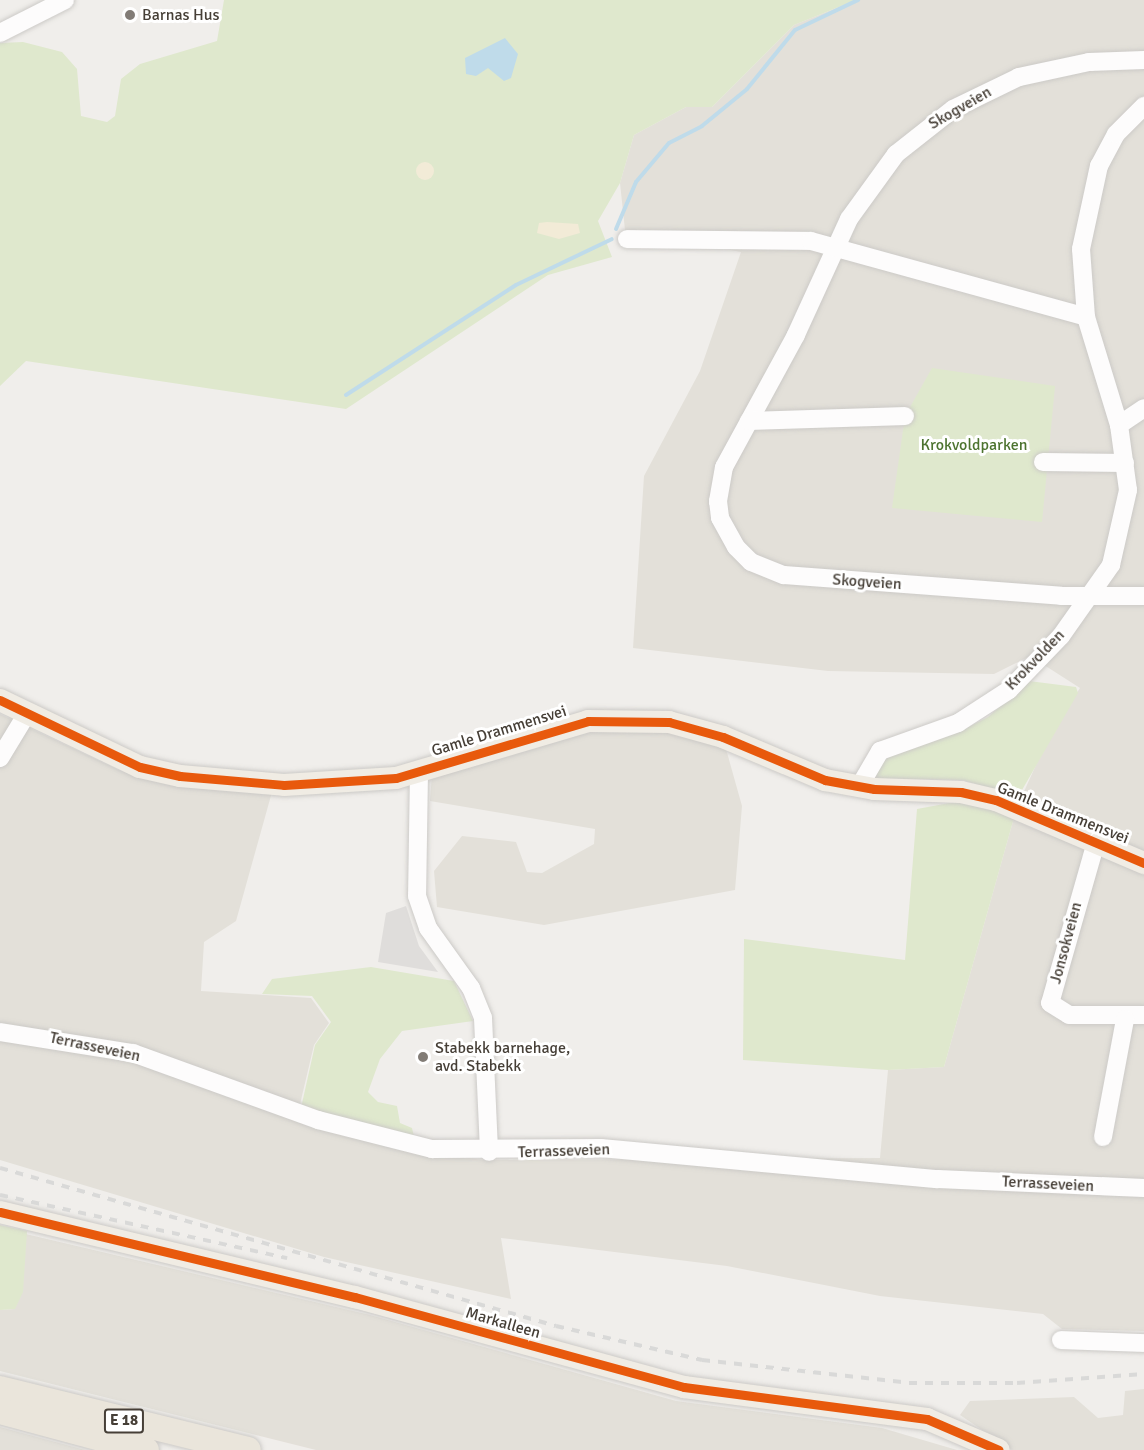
<!DOCTYPE html>
<style>
body{margin:0}
#map{position:relative;width:1144px;height:1450px;overflow:hidden;background:#f0eeeb;font-family:Signika,sans-serif}
div>[style]{position:absolute}
.residential>*{inset:0;background:#e3e0d9}
.green>*{inset:0;background:#dfe8cd}
.sand>*{inset:0;background:#f2ebd7}
.round{border-radius:50%}
.parking>*{inset:0;background:#dfdddb}
.water>*{inset:0;background:#bfdbea}
.stream>*{height:4px;margin:-2px;padding:0 2px;transform-origin:2px;border-radius:2px;background:#bfdbea}
.roads{filter:drop-shadow(0 0 2px #cccac7) drop-shadow(0 0 2px #cccac7)}
.minor>*{height:18px;margin:-9px;padding:0 9px;transform-origin:9px;border-radius:9px;background:#fdfcfc}
.major>*{height:22px;margin:-11px;padding:0 11px;transform-origin:11px;border-radius:11px;background:#f0ece4}
.highway>*{height:26px;margin:-13px;padding:0 13px;transform-origin:13px;border-radius:13px;background:#eae5db}
.rail>*{height:4px;margin-top:-2px;transform-origin:0;background:repeating-linear-gradient(90deg,#d9d9d8 0 8px,transparent 0 16px)}
.cycleway>*{height:9px;margin:-4.5px;padding:0 4.5px;transform-origin:4.5px;border-radius:4.5px;background:#e8590c}
.dots>*{width:16px;height:16px;translate:-50% -50%;box-sizing:border-box;border:3px solid #fff;border-radius:50%}
span{translate:-50% -50%;white-space:nowrap;text-align:center;line-height:1.15;-webkit-text-stroke:6px #fff;paint-order:stroke}
.shield-label span{padding:2px 4px;background:#fff;border:2px solid;border-radius:4px;-webkit-text-stroke-width:0}
.shield-label{font-size:15px;color:#463f37;font-weight:700}
.poi-label{font-size:16px;color:#463f37}
.left{translate:0 -50%;text-align:left}
.street-label{font-size:16px;color:#463f37}
.park-label{font-size:16px;color:#4c732f}
</style>
<div id="map">
<div class="residential">
<i style="clip-path:polygon(856px 0,1144px 0,1144px 1331px,1062px 1329px,1043px 1314px,880px 1296px,727px 1266px,501px 1238px,511px 1299px,324px 1257px,0 1160px,0 714px,121px 771px,272px 792px,236px 921px,204px 942px,201px 991px,311px 998px,329px 1023px,314px 1045px,296px 1121px,402px 1149px,484px 1160px,880px 1158px,888px 1070px,944px 1067px,1017px 807px,1050px 734px,1080px 688px,1030px 656px,994px 674px,828px 671px,633px 648px,644px 476px,700px 371px,741px 252px,625px 230px,620px 183px,634px 135px,686px 107px,712px 107px,794px 25px)"></i>
<i style="clip-path:polygon(606px 724px,678px 733px,726px 749px,742px 806px,735px 890px,544px 925px,437px 907px,434px 871px,462px 836px,516px 842px,527px 872px,542px 873px,594px 844px,595px 829px,430px 801px,432px 774px)"></i>
<i style="clip-path:polygon(0 1228px,370px 1315px,676px 1401px,882px 1428px,957px 1450px,316px 1450px,0 1371px,0 1310px,15px 1309px)"></i>
<i style="clip-path:polygon(1144px 1389px,1144px 1450px,1012px 1450px,960px 1415px,970px 1401px,1074px 1397px,1098px 1418px,1123px 1415px,1125px 1391px)"></i>
<i style="clip-path:polygon(0 1427px,85px 1450px,0 1450px)"></i>
</div>
<div class="green">
<i style="clip-path:polygon(224px 0,856px 0,794px 25px,712px 107px,686px 107px,634px 135px,620px 183px,598px 221px,612px 257px,548px 275px,346px 409px,26px 361px,0 386px,0 43px,23px 42px,62px 52px,77px 69px,81px 116px,107px 122px,115px 116px,121px 79px,140px 64px,217px 41px)"></i>
<i style="clip-path:polygon(932px 368px,1055px 386px,1042px 522px,892px 508px,905px 416px)"></i>
<i style="clip-path:polygon(1029px 681px,1076px 687px,1078px 693px,1018px 797px,963px 780px,908px 779px,859px 787px,887px 755px,957px 733px,988px 717px)"></i>
<i style="clip-path:polygon(960px 801px,1017px 807px,944px 1067px,888px 1070px,743px 1060px,744px 939px,905px 960px,917px 809px)"></i>
<i style="clip-path:polygon(371px 967px,454px 981px,473px 1021px,402px 1031px,380px 1059px,368px 1092px,378px 1102px,397px 1106px,400px 1123px,412px 1128px,414px 1137px,301px 1108px,315px 1045px,331px 1022px,312px 996px,262px 994px,272px 979px)"></i>
<i style="clip-path:polygon(0 1225px,27px 1231px,23px 1292px,15px 1309px,0 1310px)"></i>
</div>
<div class="sand">
<i class="round" style="left:416px;top:162px;width:18px;height:18px"></i>
<i style="clip-path:polygon(547px 222px,578px 224px,580px 233px,559px 239px,537px 233px,539px 223px)"></i>
</div>
<div class="parking">
<i style="clip-path:polygon(406px 906px,419px 946px,438px 972px,378px 962px,386px 913px)"></i>
</div>
<div class="water">
<i style="clip-path:polygon(505px 38px,518px 54px,511px 78px,504px 81px,488px 68px,476px 76px,466px 74px,465px 58px)"></i>
</div>
<div class="stream">
<i style="left:616px;top:229px;width:51px;rotate:-66.9deg"></i>
<i style="left:636px;top:182px;width:51px;rotate:-49.8deg"></i>
<i style="left:669px;top:143px;width:37px;rotate:-27deg"></i>
<i style="left:702px;top:126px;width:58px;rotate:-39.4deg"></i>
<i style="left:747px;top:89px;width:76px;rotate:-50.9deg"></i>
<i style="left:795px;top:30px;width:70px;rotate:-25.5deg"></i>
<i style="left:346px;top:395px;width:202px;rotate:-32.9deg"></i>
<i style="left:516px;top:285px;width:106px;rotate:-25.6deg"></i>
</div>
<div class="roads">
<div class="minor">
<i style="left:0;top:33px;width:73px;rotate:-26.9deg"></i>
<i style="left:1144px;top:60px;width:55px;rotate:177.9deg"></i>
<i style="left:1089px;top:62px;width:72px;rotate:167.9deg"></i>
<i style="left:1019px;top:77px;width:73px;rotate:154.1deg"></i>
<i style="left:953px;top:109px;width:73px;rotate:141.7deg"></i>
<i style="left:896px;top:154px;width:80px;rotate:125.9deg"></i>
<i style="left:849px;top:219px;width:128px;rotate:114.6deg"></i>
<i style="left:796px;top:335px;width:150px;rotate:118.6deg"></i>
<i style="left:724px;top:467px;width:35px;rotate:100deg"></i>
<i style="left:718px;top:501px;width:17px;rotate:83deg"></i>
<i style="left:720px;top:518px;width:33px;rotate:61deg"></i>
<i style="left:736px;top:547px;width:21px;rotate:45deg"></i>
<i style="left:751px;top:562px;width:35px;rotate:22deg"></i>
<i style="left:784px;top:575px;width:278px;rotate:4.3deg"></i>
<i style="left:1061px;top:596px;width:83px"></i>
<i style="left:627px;top:239px;width:184px;rotate:0.6deg"></i>
<i style="left:811px;top:241px;width:285px;rotate:15.4deg"></i>
<i style="left:749px;top:421px;width:156px;rotate:-1.8deg"></i>
<i style="left:1119px;top:425px;width:30px;rotate:-34deg"></i>
<i style="left:1043px;top:462px;width:82px;rotate:0.7deg"></i>
<i style="left:0;top:758px;width:50px;rotate:-58.8deg"></i>
<i style="left:419px;top:772px;width:124px;rotate:90.9deg"></i>
<i style="left:417px;top:896px;width:34px;rotate:71deg"></i>
<i style="left:428px;top:928px;width:74px;rotate:54.4deg"></i>
<i style="left:471px;top:988px;width:32px;rotate:68deg"></i>
<i style="left:483px;top:1018px;width:134px;rotate:87.4deg"></i>
<i style="left:859px;top:787px;width:42px;rotate:-59.7deg"></i>
<i style="left:880px;top:751px;width:83px;rotate:-19.7deg"></i>
<i style="left:958px;top:723px;width:61px;rotate:-32.9deg"></i>
<i style="left:1009px;top:690px;width:75px;rotate:-46.1deg"></i>
<i style="left:1061px;top:636px;width:87px;rotate:-54.8deg"></i>
<i style="left:1111px;top:565px;width:77px;rotate:-77.2deg"></i>
<i style="left:1128px;top:490px;width:66px;rotate:-97.9deg"></i>
<i style="left:1119px;top:425px;width:113px;rotate:-107deg"></i>
<i style="left:1086px;top:317px;width:68px;rotate:-94.2deg"></i>
<i style="left:1081px;top:249px;width:85px;rotate:-77.8deg"></i>
<i style="left:1099px;top:166px;width:36px;rotate:-62deg"></i>
<i style="left:1116px;top:134px;width:40px;rotate:-45deg"></i>
<i style="left:1096px;top:842px;width:167px;rotate:105.9deg"></i>
<i style="left:1050px;top:1003px;width:22px;rotate:32deg"></i>
<i style="left:1069px;top:1015px;width:75px"></i>
<i style="left:0;top:1032px;width:135px;rotate:9deg"></i>
<i style="left:133px;top:1053px;width:197px;rotate:19.9deg"></i>
<i style="left:318px;top:1120px;width:118px;rotate:14.3deg"></i>
<i style="left:432px;top:1149px;width:169px;rotate:-0.3deg"></i>
<i style="left:601px;top:1148px;width:338px;rotate:5.3deg"></i>
<i style="left:938px;top:1179px;width:206px;rotate:2.5deg"></i>
<i style="left:1103px;top:1137px;width:120px;rotate:-79.4deg"></i>
<i style="left:1061px;top:1340px;width:83px;rotate:2.1deg"></i>
</div>
<div class="major">
<i style="left:0;top:700px;width:155px;rotate:25.6deg"></i>
<i style="left:140px;top:767px;width:41px;rotate:12.7deg"></i>
<i style="left:180px;top:776px;width:104px;rotate:4.9deg"></i>
<i style="left:284px;top:785px;width:112px;rotate:-3.6deg"></i>
<i style="left:396px;top:778px;width:200px;rotate:-16.5deg"></i>
<i style="left:588px;top:721px;width:81px;rotate:0.7deg"></i>
<i style="left:669px;top:722px;width:56px;rotate:15.5deg"></i>
<i style="left:723px;top:737px;width:111px;rotate:22.9deg"></i>
<i style="left:825px;top:780px;width:50px;rotate:10.4deg"></i>
<i style="left:874px;top:789px;width:87px;rotate:2deg"></i>
<i style="left:961px;top:792px;width:36px;rotate:13deg"></i>
<i style="left:996px;top:800px;width:161px;rotate:23.1deg"></i>
<i style="left:0;top:1212px;width:365px;rotate:13.5deg"></i>
<i style="left:355px;top:1297px;width:341px;rotate:15.3deg"></i>
<i style="left:684px;top:1387px;width:245px;rotate:7.5deg"></i>
<i style="left:927px;top:1419px;width:78px;rotate:23.3deg"></i>
</div>
<div class="highway">
<i style="left:0;top:1389px;width:255px;rotate:13.8deg"></i>
<i style="left:0;top:1411px;width:151px;rotate:15deg"></i>
</div>
</div>
<div class="rail">
<i style="left:0;top:1168px;width:578px;rotate:15.86deg"></i>
<i style="left:556px;top:1326px;width:150px;rotate:13.1deg"></i>
<i style="left:702px;top:1360px;width:208px;rotate:6.3deg"></i>
<i style="left:909px;top:1383px;width:108px"></i>
<i style="left:1017px;top:1383px;width:127px;rotate:-4.1deg"></i>
<i style="left:0;top:1195px;width:294px;rotate:12.4deg"></i>
</div>
<div class="cycleway">
<i style="left:0;top:700px;width:155px;rotate:25.6deg"></i>
<i style="left:140px;top:767px;width:41px;rotate:12.7deg"></i>
<i style="left:180px;top:776px;width:104px;rotate:4.9deg"></i>
<i style="left:284px;top:785px;width:112px;rotate:-3.6deg"></i>
<i style="left:396px;top:778px;width:200px;rotate:-16.5deg"></i>
<i style="left:588px;top:721px;width:81px;rotate:0.7deg"></i>
<i style="left:669px;top:722px;width:56px;rotate:15.5deg"></i>
<i style="left:723px;top:737px;width:111px;rotate:22.9deg"></i>
<i style="left:825px;top:780px;width:50px;rotate:10.4deg"></i>
<i style="left:874px;top:789px;width:87px;rotate:2deg"></i>
<i style="left:961px;top:792px;width:36px;rotate:13deg"></i>
<i style="left:996px;top:800px;width:161px;rotate:23.1deg"></i>
<i style="left:0;top:1212px;width:365px;rotate:13.5deg"></i>
<i style="left:355px;top:1297px;width:341px;rotate:15.3deg"></i>
<i style="left:684px;top:1387px;width:245px;rotate:7.5deg"></i>
<i style="left:927px;top:1419px;width:78px;rotate:23.3deg"></i>
</div>
<div class="dots">
<i style="left:130px;top:15px;background:#827c76"></i>
<i style="left:423px;top:1057px;background:#827c76"></i>
</div>
<div class="shield-label">
<span style="left:124px;top:1421px">E 18</span>
</div>
<div class="poi-label">
<span class="left" style="left:142px;top:15px">Barnas Hus</span>
<span class="left" style="left:435px;top:1057px">Stabekk barnehage,<br>avd. Stabekk</span>
</div>
<div class="street-label">
<span style="left:960px;top:108px;rotate:-30deg">Skogveien</span>
<span style="left:867px;top:582px;rotate:4deg">Skogveien</span>
<span style="left:1035px;top:660px;rotate:-46deg">Krokvolden</span>
<span style="left:499px;top:731px;rotate:-17deg">Gamle Drammensvei</span>
<span style="left:1063px;top:813px;rotate:22deg">Gamle Drammensvei</span>
<span style="left:1066px;top:943px;rotate:-75deg">Jonsokveien</span>
<span style="left:95px;top:1047px;rotate:12deg">Terrasseveien</span>
<span style="left:564px;top:1151px;rotate:-2deg">Terrasseveien</span>
<span style="left:1048px;top:1184px;rotate:3deg">Terrasseveien</span>
<span style="left:503px;top:1323px;rotate:16deg">Markalleen</span>
</div>
<div class="park-label">
<span style="left:974px;top:445px">Krokvoldparken</span>
</div>
</div>
